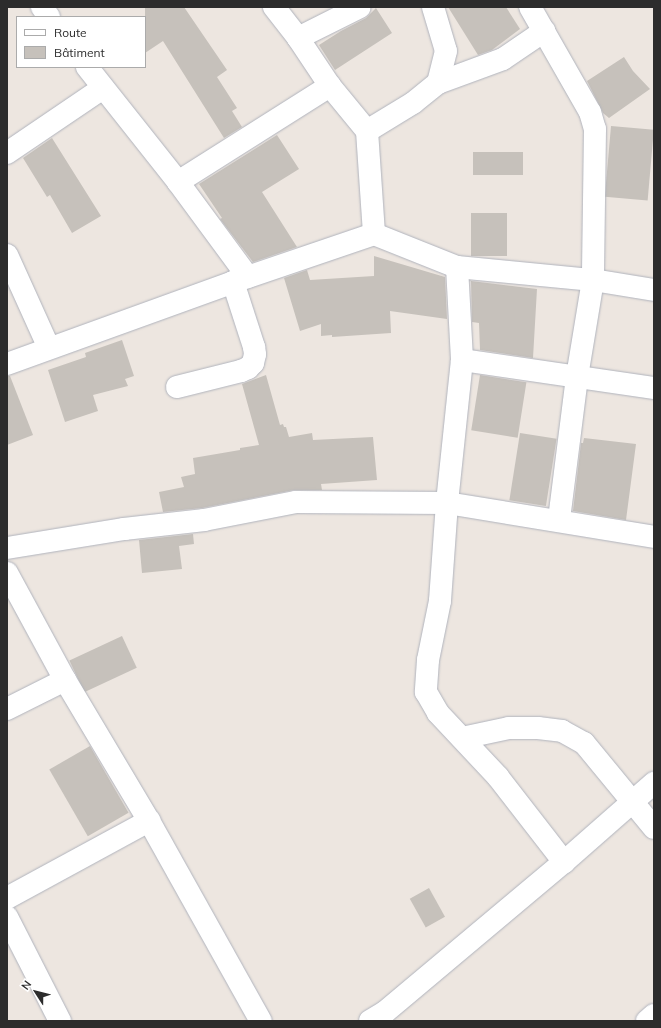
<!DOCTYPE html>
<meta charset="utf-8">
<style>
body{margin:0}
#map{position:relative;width:661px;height:1028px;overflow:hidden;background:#ede6e0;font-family:Mulish,sans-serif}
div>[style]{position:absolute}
.building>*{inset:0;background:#c6c1bb;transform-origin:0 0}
.roads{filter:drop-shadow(0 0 1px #b0b3bc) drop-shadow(0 0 1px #b0b3bc)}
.minor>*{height:22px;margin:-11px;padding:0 11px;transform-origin:11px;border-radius:11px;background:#fff}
span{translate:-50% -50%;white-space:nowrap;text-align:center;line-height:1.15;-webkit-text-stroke:3px #fff;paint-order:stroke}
.frame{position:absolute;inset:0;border:8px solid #2c2c2c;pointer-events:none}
.legend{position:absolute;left:16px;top:16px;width:130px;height:52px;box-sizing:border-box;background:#fff;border:1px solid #ababab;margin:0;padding:5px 7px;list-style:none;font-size:12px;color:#2c2c2c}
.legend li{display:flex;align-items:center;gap:8px;height:20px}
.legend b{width:20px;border:1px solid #ababab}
.north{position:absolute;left:16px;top:972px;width:40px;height:40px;-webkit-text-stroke:3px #fff;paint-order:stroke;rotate:306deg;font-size:11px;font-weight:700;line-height:16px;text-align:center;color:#2c2c2c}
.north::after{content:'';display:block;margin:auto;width:14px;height:18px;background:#2c2c2c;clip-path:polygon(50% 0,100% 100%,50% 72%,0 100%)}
</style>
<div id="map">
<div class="building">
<i style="clip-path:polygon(145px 7px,184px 7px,227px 70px,217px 77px,237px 108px,232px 111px,242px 127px,224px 138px,163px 41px,145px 53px)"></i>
<i style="clip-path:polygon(448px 7px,506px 7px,520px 29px,492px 50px,478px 55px)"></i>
<i style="clip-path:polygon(376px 8px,392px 33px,335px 70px,319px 45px,341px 31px,366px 18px)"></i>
<i style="clip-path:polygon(624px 57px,633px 71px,650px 89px,609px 118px,603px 113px,587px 81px)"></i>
<i style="left:611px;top:126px;width:43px;height:71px;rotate:5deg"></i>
<i style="clip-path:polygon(277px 135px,299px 169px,262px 192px,297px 247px,253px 262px,220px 219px,222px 218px,199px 184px)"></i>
<i style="clip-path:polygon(52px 138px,101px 216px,72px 233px,50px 195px,47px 197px,23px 158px)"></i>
<i style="left:523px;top:152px;width:23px;height:50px;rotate:90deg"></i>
<i style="left:471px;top:213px;width:36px;height:43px"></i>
<i style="clip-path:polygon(374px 256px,445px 277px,447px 319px,390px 311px,391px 333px,332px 337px,332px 335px,321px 336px,321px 324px,300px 331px,284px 278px,307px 270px,310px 280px,374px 276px)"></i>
<i style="clip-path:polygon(471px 281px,537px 289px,533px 358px,480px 350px,479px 323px,472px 322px)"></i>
<i style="clip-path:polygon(122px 340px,134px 376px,125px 379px,128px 386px,93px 395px,98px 411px,65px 422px,48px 370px,86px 357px,85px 353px)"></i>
<i style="clip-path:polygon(266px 375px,280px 425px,283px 424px,284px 427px,286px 427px,289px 437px,312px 433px,313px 440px,373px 437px,377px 480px,321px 484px,322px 490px,294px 490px,202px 508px,163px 512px,159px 492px,184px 487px,181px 477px,195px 474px,193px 458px,240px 450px,240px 448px,259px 445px,242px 384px)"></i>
<i style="left:480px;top:375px;width:47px;height:56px;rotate:9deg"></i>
<i style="clip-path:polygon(7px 376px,10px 376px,33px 435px,7px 445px)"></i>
<i style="left:520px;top:433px;width:37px;height:68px;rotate:9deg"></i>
<i style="clip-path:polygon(584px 438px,636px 444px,626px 520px,573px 511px,581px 443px,583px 443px)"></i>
<i style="clip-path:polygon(193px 534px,194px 544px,179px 546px,182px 569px,142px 573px,139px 540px)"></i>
<i style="left:122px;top:636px;width:35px;height:58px;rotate:65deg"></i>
<i style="left:90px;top:746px;width:77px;height:47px;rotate:60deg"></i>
<i style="left:429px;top:888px;width:33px;height:22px;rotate:61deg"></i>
</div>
<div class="roads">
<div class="minor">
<i style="left:42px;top:7px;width:12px;rotate:55deg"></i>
<i style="left:274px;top:7px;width:39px;rotate:52deg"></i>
<i style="left:298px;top:38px;width:58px;rotate:56.3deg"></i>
<i style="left:330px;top:86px;width:58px;rotate:50.6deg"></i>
<i style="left:367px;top:131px;width:103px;rotate:86.1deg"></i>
<i style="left:530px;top:7px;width:121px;rotate:60.3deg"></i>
<i style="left:590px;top:112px;width:18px;rotate:74deg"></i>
<i style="left:595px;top:129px;width:151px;rotate:90.8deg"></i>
<i style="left:593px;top:280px;width:98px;rotate:99.4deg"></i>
<i style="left:577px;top:377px;width:144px;rotate:97.2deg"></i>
<i style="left:298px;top:38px;width:69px;rotate:-26.6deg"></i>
<i style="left:87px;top:67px;width:147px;rotate:51.6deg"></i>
<i style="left:178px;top:182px;width:118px;rotate:53.6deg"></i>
<i style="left:438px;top:83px;width:69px;rotate:-20.3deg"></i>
<i style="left:503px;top:59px;width:50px;rotate:-34.3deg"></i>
<i style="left:367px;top:131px;width:54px;rotate:-31.3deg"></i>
<i style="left:413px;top:103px;width:32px;rotate:-39deg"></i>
<i style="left:438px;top:83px;width:33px;rotate:-76deg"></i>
<i style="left:446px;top:51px;width:46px;rotate:-106.5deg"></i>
<i style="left:7px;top:153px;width:116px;rotate:-34.1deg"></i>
<i style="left:178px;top:182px;width:180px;rotate:-32.3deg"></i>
<i style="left:7px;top:255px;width:102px;rotate:65.7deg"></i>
<i style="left:457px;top:267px;width:93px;rotate:86.9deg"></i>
<i style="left:462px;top:360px;width:144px;rotate:96deg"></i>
<i style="left:447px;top:503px;width:98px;rotate:94.1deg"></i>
<i style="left:440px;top:601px;width:60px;rotate:101.5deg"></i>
<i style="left:428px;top:660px;width:32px;rotate:94deg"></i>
<i style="left:426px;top:692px;width:24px;rotate:60deg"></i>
<i style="left:438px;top:713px;width:88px;rotate:46.8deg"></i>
<i style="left:498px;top:777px;width:108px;rotate:52.2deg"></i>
<i style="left:462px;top:360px;width:194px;rotate:8.3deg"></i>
<i style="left:7px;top:364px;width:240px;rotate:-19.9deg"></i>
<i style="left:233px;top:282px;width:149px;rotate:-18.8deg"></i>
<i style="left:374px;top:234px;width:89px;rotate:21.7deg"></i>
<i style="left:457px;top:267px;width:137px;rotate:5.5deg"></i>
<i style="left:593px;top:280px;width:62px;rotate:9.3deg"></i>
<i style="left:177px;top:387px;width:66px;rotate:-14deg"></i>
<i style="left:241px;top:371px;width:8px;rotate:-23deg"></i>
<i style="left:248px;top:368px;width:7px;rotate:-45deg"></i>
<i style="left:253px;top:363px;width:9px;rotate:-77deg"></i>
<i style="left:255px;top:354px;width:7px;rotate:-98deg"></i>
<i style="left:254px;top:347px;width:68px;rotate:-107.9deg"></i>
<i style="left:7px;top:548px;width:119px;rotate:-9.2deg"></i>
<i style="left:124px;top:529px;width:81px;rotate:-6.4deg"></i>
<i style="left:204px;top:520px;width:94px;rotate:-11.1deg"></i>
<i style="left:296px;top:502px;width:151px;rotate:0.4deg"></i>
<i style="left:447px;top:503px;width:210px;rotate:9.3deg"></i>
<i style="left:7px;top:573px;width:122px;rotate:61.5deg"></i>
<i style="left:65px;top:680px;width:164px;rotate:59.2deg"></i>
<i style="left:149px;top:821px;width:229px;rotate:60.8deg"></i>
<i style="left:7px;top:709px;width:65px;rotate:-26.6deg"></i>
<i style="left:462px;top:738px;width:48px;rotate:-12deg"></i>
<i style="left:509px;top:728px;width:29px"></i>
<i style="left:538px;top:728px;width:24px;rotate:7deg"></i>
<i style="left:562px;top:731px;width:25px;rotate:29deg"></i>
<i style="left:584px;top:743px;width:110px;rotate:50.5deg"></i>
<i style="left:7px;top:898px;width:162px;rotate:-28.5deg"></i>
<i style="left:7px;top:917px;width:117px;rotate:63deg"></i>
<i style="left:370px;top:1021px;width:17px;rotate:-31deg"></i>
<i style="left:385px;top:1012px;width:234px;rotate:-40deg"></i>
<i style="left:564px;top:862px;width:120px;rotate:-41.3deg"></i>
<i style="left:647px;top:1021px;width:9px;rotate:-41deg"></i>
</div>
</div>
<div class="frame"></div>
<ul class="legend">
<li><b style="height:5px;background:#fff"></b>Route</li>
<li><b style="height:11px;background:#c6c1bb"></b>Bâtiment</li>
</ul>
<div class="north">N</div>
</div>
